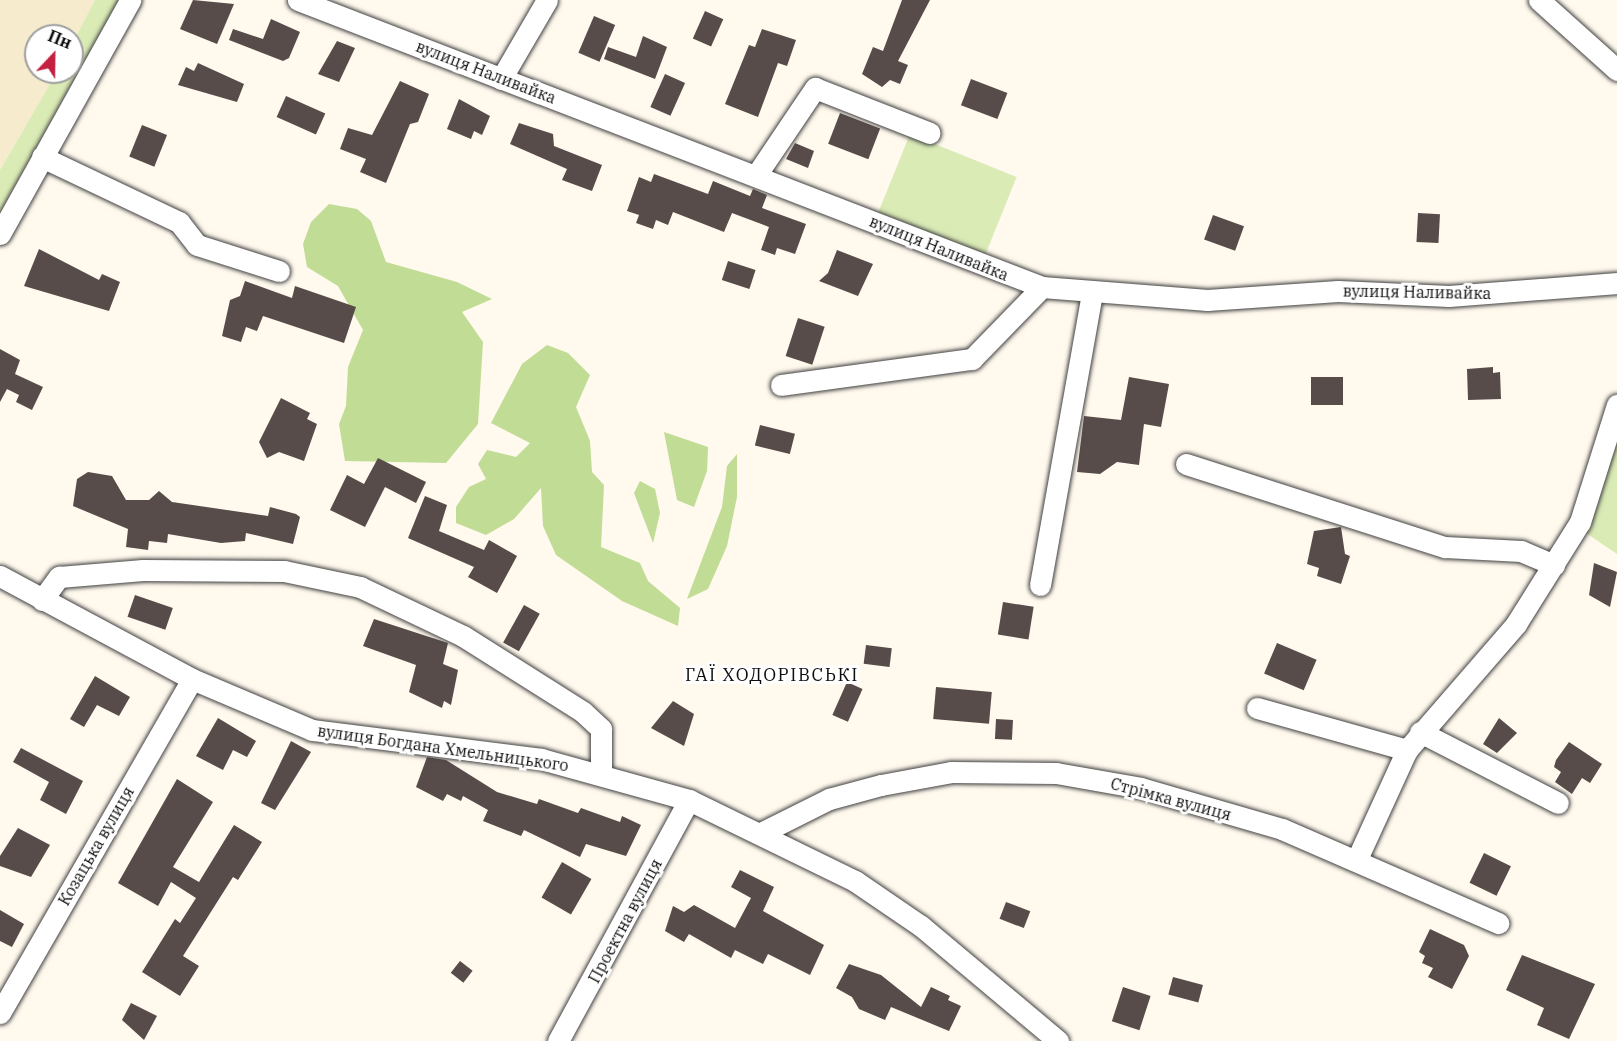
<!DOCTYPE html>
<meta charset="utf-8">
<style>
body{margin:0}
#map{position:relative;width:1617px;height:1041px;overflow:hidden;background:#fff9ee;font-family:"IBM Plex Serif",serif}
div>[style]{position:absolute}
.farmland>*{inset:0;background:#f6eccd}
.green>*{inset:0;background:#daebb6;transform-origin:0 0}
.forest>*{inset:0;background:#c0dc95}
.building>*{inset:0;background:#574c49;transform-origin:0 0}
.roads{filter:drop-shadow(0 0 2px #414141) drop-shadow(0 0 2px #414141)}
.minor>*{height:21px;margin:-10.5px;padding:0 10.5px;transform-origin:10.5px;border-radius:10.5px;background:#fff}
span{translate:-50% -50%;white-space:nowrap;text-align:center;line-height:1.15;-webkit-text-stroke:6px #fff;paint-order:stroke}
.street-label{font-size:16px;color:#0e0e0e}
.neighbourhood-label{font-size:18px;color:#0e0e0e;letter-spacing:1.5px}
.north{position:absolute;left:24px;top:24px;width:60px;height:60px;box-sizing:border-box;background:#fff;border:2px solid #9f9f9f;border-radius:50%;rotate:22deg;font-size:16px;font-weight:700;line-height:24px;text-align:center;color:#0e0e0e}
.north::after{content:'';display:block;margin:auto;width:21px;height:27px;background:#c32042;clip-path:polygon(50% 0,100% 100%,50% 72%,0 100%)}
</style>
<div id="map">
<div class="farmland">
<i style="clip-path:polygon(0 0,95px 0,72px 44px,72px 36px,36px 36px,36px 72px,57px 72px,0 170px)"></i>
</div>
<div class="green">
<i style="clip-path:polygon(95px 0,119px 0,0 212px,0 170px,57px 72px,72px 72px,72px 44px)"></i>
<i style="left:910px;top:134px;width:115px;height:88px;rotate:22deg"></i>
<i style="clip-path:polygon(1617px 442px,1617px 554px,1583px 531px)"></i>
</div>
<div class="forest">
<i style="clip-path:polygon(329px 204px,357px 209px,371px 221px,386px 262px,457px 282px,492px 299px,462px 312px,483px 342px,478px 424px,446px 463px,345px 461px,339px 424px,346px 406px,348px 367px,363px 330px,338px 286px,307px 267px,303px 244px,311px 222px)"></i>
<i style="clip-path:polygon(547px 345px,568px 353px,590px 375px,576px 407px,590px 441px,592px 472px,604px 485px,601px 547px,640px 563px,648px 581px,680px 608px,678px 626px,622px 601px,556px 555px,543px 526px,541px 488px,514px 519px,486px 535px,456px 523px,456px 507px,469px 487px,486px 479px,478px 464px,487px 450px,516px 457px,530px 443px,491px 423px,522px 364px)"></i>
<i style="clip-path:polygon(664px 432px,708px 447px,707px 471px,694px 507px,677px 500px)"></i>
<i style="clip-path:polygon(737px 454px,737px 497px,727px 546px,708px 589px,687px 599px,722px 507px,727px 466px)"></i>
<i style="clip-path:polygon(640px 481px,655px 489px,660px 513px,653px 543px,634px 493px)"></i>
</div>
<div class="building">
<i style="clip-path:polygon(193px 0,234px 4px,217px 44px,180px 29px)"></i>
<i style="clip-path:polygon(902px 0,930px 0,898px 61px,908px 65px,900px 84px,890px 80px,882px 87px,862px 74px,873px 47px,883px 51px)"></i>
<i style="left:705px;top:11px;width:20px;height:30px;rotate:24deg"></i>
<i style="left:594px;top:16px;width:23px;height:40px;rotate:23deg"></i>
<i style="clip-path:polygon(271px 19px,300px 32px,289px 58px,283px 61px,229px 40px,233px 29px,263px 39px)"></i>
<i style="clip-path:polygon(762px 29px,796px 40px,787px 66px,778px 63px,758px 117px,725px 104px,749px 45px,755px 47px)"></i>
<i style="clip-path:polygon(643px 36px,667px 47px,655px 79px,604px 59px,608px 47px,636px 57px)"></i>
<i style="clip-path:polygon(337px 41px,355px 48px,339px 82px,318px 74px)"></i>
<i style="clip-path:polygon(198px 63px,244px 84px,237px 102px,178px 85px,186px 67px,194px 71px)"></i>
<i style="left:665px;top:74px;width:22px;height:36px;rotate:24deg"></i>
<i style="left:971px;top:79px;width:39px;height:28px;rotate:21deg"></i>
<i style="clip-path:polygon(400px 81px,429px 94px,418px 122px,410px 124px,386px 183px,360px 172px,366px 159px,340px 149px,348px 128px,372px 135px)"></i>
<i style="left:286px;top:96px;width:43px;height:23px;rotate:24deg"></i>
<i style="clip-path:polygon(459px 99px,490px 116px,482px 135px,474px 131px,471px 139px,447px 129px)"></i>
<i style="left:840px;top:113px;width:43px;height:33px;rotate:21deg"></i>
<i style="clip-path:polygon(519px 123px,553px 134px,554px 146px,602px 165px,592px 191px,562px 180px,567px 169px,510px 144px)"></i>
<i style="left:142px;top:125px;width:27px;height:34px;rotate:22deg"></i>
<i style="clip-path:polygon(795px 143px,814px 151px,808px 168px,786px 159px)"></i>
<i style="clip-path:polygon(654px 174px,708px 194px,713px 181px,750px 196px,753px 189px,767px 195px,762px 208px,806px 224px,795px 254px,777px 248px,775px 255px,761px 250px,769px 227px,732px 213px,724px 232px,673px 212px,668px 225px,656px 220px,653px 229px,636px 223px,639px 215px,627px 211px,639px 177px,651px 182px)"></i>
<i style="left:1418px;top:213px;width:22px;height:29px;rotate:3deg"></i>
<i style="left:1213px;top:215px;width:33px;height:26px;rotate:20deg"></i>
<i style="clip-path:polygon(39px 249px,99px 280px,102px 274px,120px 282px,109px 311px,24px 286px)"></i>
<i style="clip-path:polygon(837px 250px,873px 264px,858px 296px,819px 281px,828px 273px)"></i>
<i style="left:728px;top:261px;width:29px;height:20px;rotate:18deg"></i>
<i style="clip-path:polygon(245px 281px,292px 298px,295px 286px,356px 307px,344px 343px,263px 316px,257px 331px,246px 327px,241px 342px,222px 336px,230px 300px,240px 296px)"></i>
<i style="left:798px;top:318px;width:28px;height:40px;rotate:18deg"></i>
<i style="clip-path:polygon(0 349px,20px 360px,15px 374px,43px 387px,32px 410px,16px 402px,19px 395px,7px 389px,0 402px)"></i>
<i style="clip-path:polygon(1493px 367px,1493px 373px,1500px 372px,1501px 399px,1468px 400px,1467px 369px)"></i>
<i style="clip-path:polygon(1129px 377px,1169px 384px,1161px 427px,1144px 424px,1139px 465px,1117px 462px,1100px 474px,1077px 472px,1084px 416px,1121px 420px)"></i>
<i style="left:1311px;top:377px;width:32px;height:28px"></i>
<i style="clip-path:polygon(281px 398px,310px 413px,307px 419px,317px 424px,304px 461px,279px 452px,267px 458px,259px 442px)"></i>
<i style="left:760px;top:425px;width:36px;height:21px;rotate:14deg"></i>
<i style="clip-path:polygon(378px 458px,426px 482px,416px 503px,385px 487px,365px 527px,330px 510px,347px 475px,364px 484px)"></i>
<i style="clip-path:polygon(88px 472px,112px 476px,126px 500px,149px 500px,159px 491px,172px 502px,268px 516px,270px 507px,296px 514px,300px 517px,293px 544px,246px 533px,245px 541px,221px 543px,168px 534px,167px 543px,149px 541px,148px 550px,126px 547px,128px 529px,73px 506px,77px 479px)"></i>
<i style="clip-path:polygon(425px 496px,447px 505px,439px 531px,484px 550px,489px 540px,517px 556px,497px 593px,468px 577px,474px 567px,408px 538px)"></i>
<i style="clip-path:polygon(1341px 527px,1345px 554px,1350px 556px,1341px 584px,1317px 576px,1319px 568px,1307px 564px,1314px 531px)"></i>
<i style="clip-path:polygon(1594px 563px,1617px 572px,1610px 607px,1589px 595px)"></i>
<i style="left:135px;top:595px;width:40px;height:23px;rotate:19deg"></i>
<i style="left:1003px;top:602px;width:31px;height:33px;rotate:9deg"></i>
<i style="left:524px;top:605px;width:18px;height:43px;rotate:29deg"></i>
<i style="clip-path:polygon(374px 619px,448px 643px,443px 664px,458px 670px,451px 705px,444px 701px,442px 708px,409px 692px,416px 665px,363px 646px)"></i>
<i style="left:1277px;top:643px;width:43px;height:33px;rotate:23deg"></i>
<i style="left:866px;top:645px;width:26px;height:19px;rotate:7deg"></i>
<i style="clip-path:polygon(95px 676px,130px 697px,119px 716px,97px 705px,84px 727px,70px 719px)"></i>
<i style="left:847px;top:682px;width:17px;height:36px;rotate:24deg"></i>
<i style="left:936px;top:687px;width:56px;height:32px;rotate:5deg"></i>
<i style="clip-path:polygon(673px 701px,694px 714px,684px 746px,651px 728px)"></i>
<i style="clip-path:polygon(218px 718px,256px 741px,247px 757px,233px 750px,223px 770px,196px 756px)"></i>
<i style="clip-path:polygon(1499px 718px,1517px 733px,1497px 753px,1483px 744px)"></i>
<i style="left:996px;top:719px;width:17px;height:20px;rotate:3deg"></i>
<i style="clip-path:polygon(291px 741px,311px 752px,275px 810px,261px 803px)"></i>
<i style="clip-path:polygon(1569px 742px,1602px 764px,1590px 783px,1582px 778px,1572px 794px,1555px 782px,1561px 772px,1554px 767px,1556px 760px)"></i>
<i style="clip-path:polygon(21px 748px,83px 781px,66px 814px,40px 800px,49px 782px,13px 762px)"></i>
<i style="clip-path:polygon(427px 757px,446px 760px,497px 792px,537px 804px,539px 799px,578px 813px,581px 808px,620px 822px,622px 816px,641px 825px,626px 856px,586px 844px,580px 857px,524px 830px,521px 836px,483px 821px,488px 810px,463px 796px,461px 801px,447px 794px,443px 801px,416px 787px)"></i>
<i style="clip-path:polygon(177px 779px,213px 802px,173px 867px,199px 882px,234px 825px,262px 842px,238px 880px,233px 877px,183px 956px,199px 966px,180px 996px,142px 972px,175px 919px,180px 923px,196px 898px,171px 882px,158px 906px,118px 883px)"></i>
<i style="clip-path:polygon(18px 828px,50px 845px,31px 877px,0 866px,0 856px)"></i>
<i style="left:1484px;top:853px;width:30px;height:33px;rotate:26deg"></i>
<i style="left:562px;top:862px;width:34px;height:41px;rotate:30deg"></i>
<i style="clip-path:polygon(740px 870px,774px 887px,763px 911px,824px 945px,810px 975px,768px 954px,763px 964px,735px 950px,731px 958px,689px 934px,684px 942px,665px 931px,673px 906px,684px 912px,694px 905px,735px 928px,751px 898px,731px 887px)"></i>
<i style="left:1006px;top:902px;width:26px;height:18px;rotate:21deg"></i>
<i style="clip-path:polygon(0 910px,24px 924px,12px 947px,0 941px)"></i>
<i style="clip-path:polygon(1430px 929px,1464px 945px,1469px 956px,1452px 989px,1428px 977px,1433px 968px,1422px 963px,1425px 956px,1419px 952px)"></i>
<i style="clip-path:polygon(1522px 955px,1595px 984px,1569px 1039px,1537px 1025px,1544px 1008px,1506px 990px)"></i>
<i style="left:460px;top:961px;width:16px;height:15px;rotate:38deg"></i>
<i style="clip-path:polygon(849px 964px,881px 975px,921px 1007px,931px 987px,950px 996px,948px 1000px,961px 1006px,949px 1031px,891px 1007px,885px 1020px,859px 1009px,852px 997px,836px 988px)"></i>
<i style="left:1173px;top:977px;width:31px;height:18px;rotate:15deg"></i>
<i style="left:1123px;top:987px;width:29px;height:36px;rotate:18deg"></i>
<i style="clip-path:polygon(131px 1003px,157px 1016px,144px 1040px,122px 1020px)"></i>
</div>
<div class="roads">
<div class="minor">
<i style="left:298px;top:0;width:797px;rotate:21.09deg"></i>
<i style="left:1042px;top:287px;width:166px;rotate:4.5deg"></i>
<i style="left:1207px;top:300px;width:131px;rotate:-3.9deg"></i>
<i style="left:1338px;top:291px;width:111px;rotate:2.6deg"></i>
<i style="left:1449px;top:296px;width:169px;rotate:-4.4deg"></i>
<i style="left:1539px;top:0;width:105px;rotate:41.9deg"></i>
<i style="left:501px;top:79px;width:91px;rotate:-59.8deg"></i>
<i style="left:42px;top:157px;width:152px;rotate:25.4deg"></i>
<i style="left:179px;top:222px;width:29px;rotate:52deg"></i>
<i style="left:197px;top:245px;width:86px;rotate:17.6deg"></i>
<i style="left:757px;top:174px;width:104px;rotate:-56deg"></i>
<i style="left:815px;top:88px;width:123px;rotate:21.4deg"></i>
<i style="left:0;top:234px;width:268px;rotate:-60.9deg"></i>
<i style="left:781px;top:385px;width:193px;rotate:-7.8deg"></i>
<i style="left:972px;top:359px;width:100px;rotate:-45.8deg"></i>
<i style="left:1186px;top:464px;width:272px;rotate:17.8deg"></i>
<i style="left:1445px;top:547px;width:76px;rotate:3deg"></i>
<i style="left:1521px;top:551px;width:36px;rotate:23deg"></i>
<i style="left:0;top:576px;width:218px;rotate:28.2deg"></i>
<i style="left:192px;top:679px;width:130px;rotate:23deg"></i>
<i style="left:312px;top:730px;width:231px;rotate:7.2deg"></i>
<i style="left:541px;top:759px;width:154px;rotate:15.5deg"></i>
<i style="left:689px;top:800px;width:185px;rotate:26deg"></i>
<i style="left:855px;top:881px;width:80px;rotate:34.3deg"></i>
<i style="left:921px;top:926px;width:179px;rotate:40deg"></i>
<i style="left:1040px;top:585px;width:297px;rotate:-79.9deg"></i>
<i style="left:42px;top:600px;width:29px;rotate:-54deg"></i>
<i style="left:59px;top:577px;width:84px;rotate:-4.8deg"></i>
<i style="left:143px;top:570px;width:141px;rotate:0.4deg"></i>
<i style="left:284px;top:571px;width:78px;rotate:11.9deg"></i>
<i style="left:360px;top:587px;width:114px;rotate:25.4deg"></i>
<i style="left:463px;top:636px;width:142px;rotate:32.3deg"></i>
<i style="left:583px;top:712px;width:25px;rotate:43deg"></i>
<i style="left:601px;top:729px;width:43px;rotate:90deg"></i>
<i style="left:1257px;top:708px;width:156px;rotate:15.6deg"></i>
<i style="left:1420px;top:732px;width:155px;rotate:27.2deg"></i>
<i style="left:763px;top:832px;width:74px;rotate:-26.6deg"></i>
<i style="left:829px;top:799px;width:54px;rotate:-15.1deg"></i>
<i style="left:881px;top:785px;width:71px;rotate:-10.5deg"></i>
<i style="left:951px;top:772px;width:105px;rotate:0.5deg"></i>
<i style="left:1056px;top:773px;width:86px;rotate:10deg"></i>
<i style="left:1141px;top:788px;width:147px;rotate:16.2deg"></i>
<i style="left:1282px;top:829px;width:236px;rotate:23.5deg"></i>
<i style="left:1357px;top:859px;width:120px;rotate:-65.4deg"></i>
<i style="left:1407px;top:750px;width:167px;rotate:-49.1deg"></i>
<i style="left:1516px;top:624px;width:120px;rotate:-57.9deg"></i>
<i style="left:1580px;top:522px;width:123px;rotate:-72.5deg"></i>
<i style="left:0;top:1013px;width:385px;rotate:-60.1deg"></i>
<i style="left:558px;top:1041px;width:274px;rotate:-61.5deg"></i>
</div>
</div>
<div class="street-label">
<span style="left:486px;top:72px;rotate:21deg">вулиця Наливайка</span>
<span style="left:939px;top:248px;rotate:22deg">вулиця Наливайка</span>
<span style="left:1417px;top:292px;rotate:1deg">вулиця Наливайка</span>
<span style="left:443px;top:748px;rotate:8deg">вулиця Богдана Хмельницького</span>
<span style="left:1171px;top:799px;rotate:15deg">Стрімка вулиця</span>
<span style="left:96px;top:846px;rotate:-60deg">Козацька вулиця</span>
<span style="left:625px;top:921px;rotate:-62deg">Проектна вулиця</span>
</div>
<div class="neighbourhood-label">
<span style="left:772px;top:675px">ГАЇ ХОДОРІВСЬКІ</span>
</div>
<div class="north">Пн</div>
</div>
